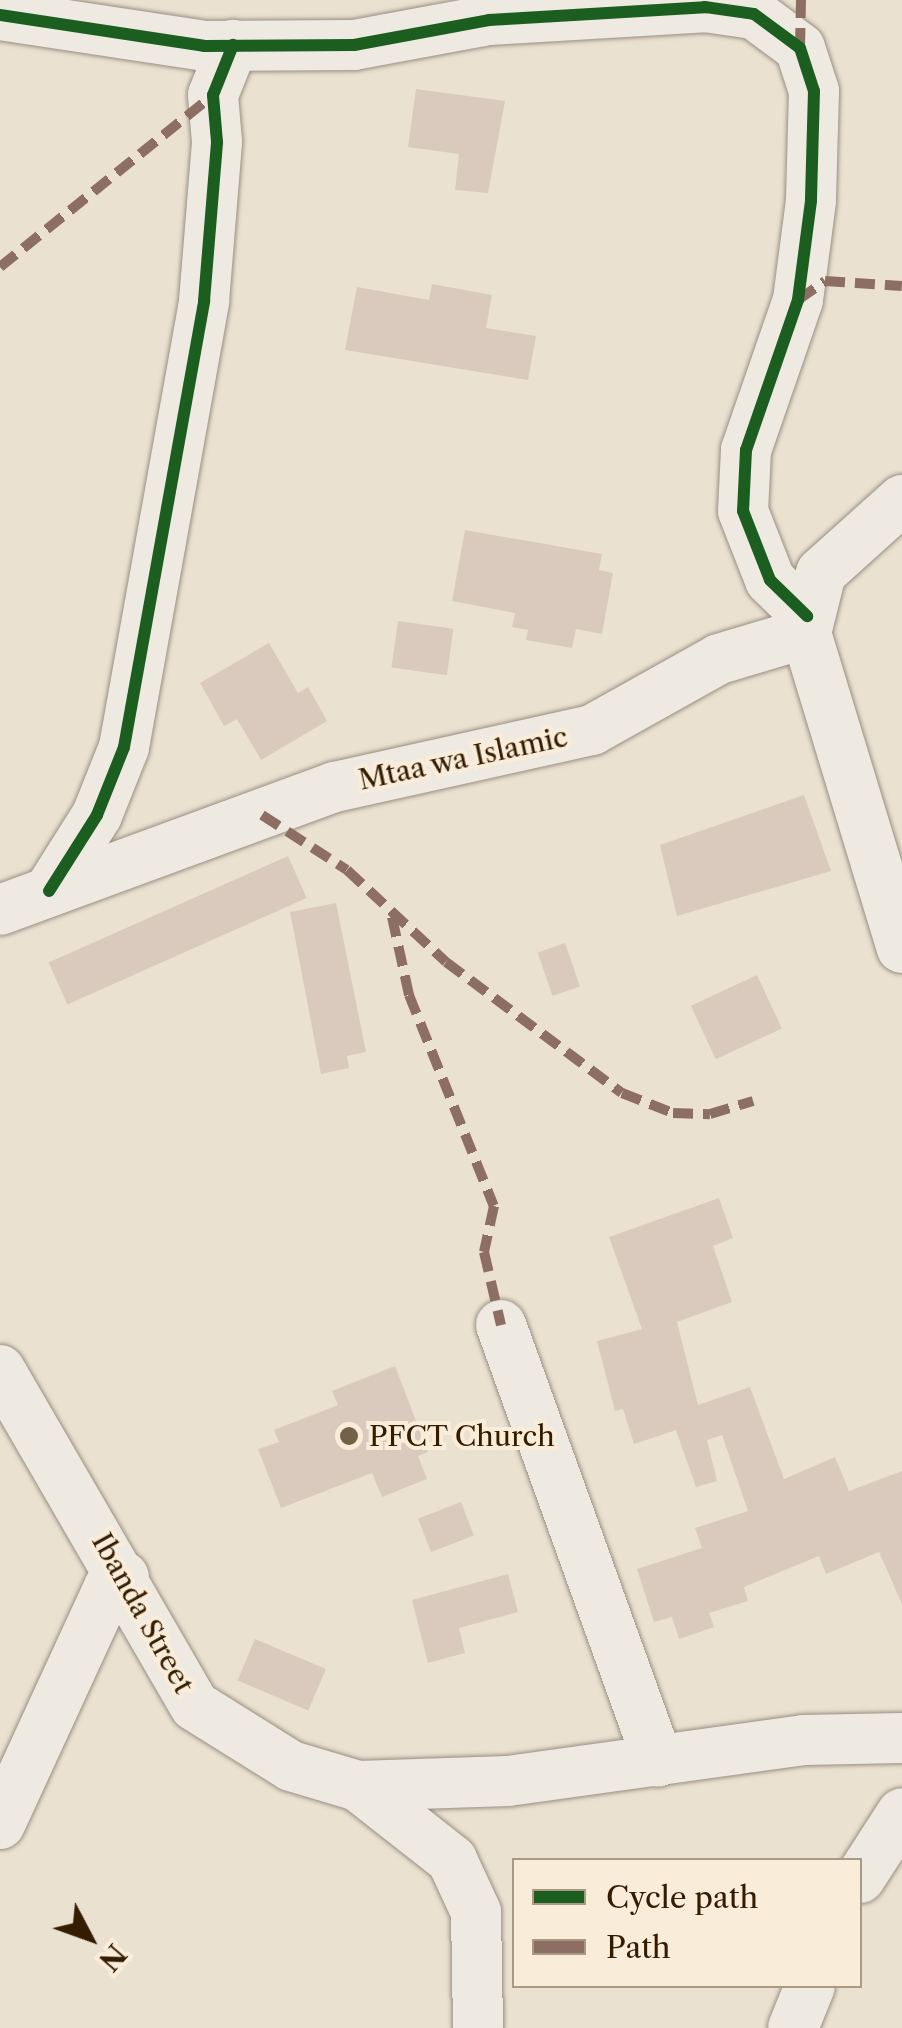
<!DOCTYPE html>
<style>
body{margin:0}
#map{position:relative;width:902px;height:2028px;overflow:hidden;background:#ebe1d1;font-family:"Libre Caslon Text",serif}
div>[style]{position:absolute}
.building>*{inset:0;background:#dacabe;transform-origin:0 0}
.roads{filter:drop-shadow(0 0 2px #988f82) drop-shadow(0 0 2px #988f82)}
.minor>*{height:50px;margin:-25px;padding:0 25px;transform-origin:25px;border-radius:25px;background:#eeeae1}
.quiet>*{height:10px;margin-top:-5px;transform-origin:0;background:repeating-linear-gradient(90deg,#8d6e63 0 20px,transparent 0 30px)}
.cycleway>*{height:12px;margin:-6px;padding:0 6px;transform-origin:6px;border-radius:6px;background:#1b5e20}
.dots>*{width:28px;height:28px;translate:-50% -50%;box-sizing:border-box;border:5px solid #f9edda;border-radius:50%}
span{translate:-50% -50%;white-space:nowrap;text-align:center;line-height:1.15;-webkit-text-stroke:8px #f9edda;paint-order:stroke}
.street-label{font-size:28px;color:#331c00}
.poi-label{font-size:28px;color:#331c00}
.left{translate:0 -50%;text-align:left}
.legend{position:absolute;left:512px;top:1858px;width:350px;height:130px;box-sizing:border-box;background:#f9edda;border:2px solid #aa9983;margin:0;padding:12px 18px;list-style:none;font-size:30px;color:#331c00}
.legend li{display:flex;align-items:center;gap:20px;height:50px}
.legend b{width:50px;border:2px solid #aa9983}
.north{position:absolute;left:40px;top:1888px;width:100px;height:100px;-webkit-text-stroke:8px #f9edda;paint-order:stroke;rotate:131deg;font-size:28px;font-weight:700;line-height:40px;text-align:center;color:#331c00}
.north::after{content:'';display:block;margin:auto;width:35px;height:45px;background:#331c00;clip-path:polygon(50% 0,100% 100%,50% 72%,0 100%)}
</style>
<div id="map">
<div class="building">
<i style="clip-path:polygon(416px 89px,505px 101px,488px 193px,455px 190px,459px 154px,408px 147px)"></i>
<i style="clip-path:polygon(432px 284px,492px 295px,486px 328px,536px 336px,528px 380px,345px 350px,357px 287px,429px 300px)"></i>
<i style="clip-path:polygon(465px 530px,602px 554px,599px 570px,613px 573px,602px 634px,576px 629px,572px 648px,526px 640px,528px 630px,512px 627px,515px 613px,452px 601px)"></i>
<i style="left:398px;top:621px;width:56px;height:47px;rotate:8deg"></i>
<i style="clip-path:polygon(269px 643px,298px 693px,308px 687px,327px 721px,261px 760px,237px 719px,224px 726px,200px 683px)"></i>
<i style="clip-path:polygon(804px 795px,831px 871px,677px 916px,660px 845px)"></i>
<i style="left:288px;top:856px;width:46px;height:262px;rotate:66deg"></i>
<i style="clip-path:polygon(336px 903px,366px 1052px,347px 1056px,349px 1068px,321px 1074px,290px 912px)"></i>
<i style="left:565px;top:943px;width:46px;height:29px;rotate:71deg"></i>
<i style="left:757px;top:975px;width:59px;height:73px;rotate:65deg"></i>
<i style="clip-path:polygon(719px 1198px,733px 1238px,713px 1246px,732px 1302px,677px 1322px,698px 1405px,750px 1387px,784px 1479px,835px 1457px,849px 1491px,902px 1471px,902px 1604px,879px 1552px,826px 1574px,819px 1556px,744px 1587px,748px 1601px,709px 1613px,714px 1627px,679px 1639px,672px 1617px,654px 1622px,637px 1569px,702px 1548px,695px 1528px,748px 1511px,722px 1435px,707px 1440px,717px 1481px,696px 1487px,676px 1430px,634px 1444px,623px 1409px,615px 1411px,597px 1341px,642px 1329px,609px 1237px)"></i>
<i style="clip-path:polygon(395px 1366px,428px 1452px,418px 1456px,427px 1479px,382px 1497px,372px 1473px,281px 1508px,258px 1449px,279px 1442px,274px 1430px,338px 1405px,332px 1391px)"></i>
<i style="left:461px;top:1502px;width:36px;height:46px;rotate:69deg"></i>
<i style="clip-path:polygon(508px 1574px,518px 1612px,459px 1628px,465px 1653px,428px 1663px,412px 1600px)"></i>
<i style="left:255px;top:1639px;width:77px;height:45px;rotate:23deg"></i>
</div>
<div class="roads">
<div class="minor">
<i style="left:0;top:15px;width:206px;rotate:8.6deg"></i>
<i style="left:204px;top:46px;width:150px;rotate:-0.4deg"></i>
<i style="left:354px;top:45px;width:137px;rotate:-10.5deg"></i>
<i style="left:489px;top:20px;width:216px;rotate:-3.4deg"></i>
<i style="left:705px;top:7px;width:49px;rotate:8.1deg"></i>
<i style="left:754px;top:14px;width:57px;rotate:36.5deg"></i>
<i style="left:800px;top:48px;width:45px;rotate:72deg"></i>
<i style="left:814px;top:91px;width:110px;rotate:91.6deg"></i>
<i style="left:811px;top:201px;width:100px;rotate:97.5deg"></i>
<i style="left:798px;top:300px;width:159px;rotate:109.1deg"></i>
<i style="left:746px;top:450px;width:61px;rotate:92.8deg"></i>
<i style="left:743px;top:511px;width:74px;rotate:68.6deg"></i>
<i style="left:770px;top:580px;width:52px;rotate:44.2deg"></i>
<i style="left:902px;top:500px;width:109px;rotate:138deg"></i>
<i style="left:821px;top:573px;width:62px;rotate:104deg"></i>
<i style="left:806px;top:633px;width:329px;rotate:73.1deg"></i>
<i style="left:49px;top:891px;width:90px;rotate:-57.7deg"></i>
<i style="left:97px;top:815px;width:73px;rotate:-68.3deg"></i>
<i style="left:124px;top:747px;width:453px;rotate:-79.8deg"></i>
<i style="left:204px;top:301px;width:160px;rotate:-85.3deg"></i>
<i style="left:217px;top:142px;width:47px;rotate:-94.9deg"></i>
<i style="left:213px;top:95px;width:54px;rotate:-68.2deg"></i>
<i style="left:0;top:910px;width:357px;rotate:-20.2deg"></i>
<i style="left:335px;top:787px;width:263px;rotate:-12.5deg"></i>
<i style="left:592px;top:730px;width:145px;rotate:-29.2deg"></i>
<i style="left:719px;top:659px;width:91px;rotate:-16.6deg"></i>
<i style="left:501px;top:1325px;width:464px;rotate:70.2deg"></i>
<i style="left:0;top:1370px;width:388px;rotate:59.9deg"></i>
<i style="left:195px;top:1706px;width:113px;rotate:32deg"></i>
<i style="left:291px;top:1766px;width:70px;rotate:16.6deg"></i>
<i style="left:358px;top:1786px;width:120px;rotate:38.2deg"></i>
<i style="left:452px;top:1860px;width:57px;rotate:65.2deg"></i>
<i style="left:476px;top:1912px;width:116px;rotate:89deg"></i>
<i style="left:358px;top:1786px;width:150px;rotate:-1.9deg"></i>
<i style="left:508px;top:1781px;width:299px;rotate:-7.9deg"></i>
<i style="left:804px;top:1740px;width:98px;rotate:-1.2deg"></i>
<i style="left:0;top:1824px;width:261px;rotate:-65.3deg"></i>
<i style="left:109px;top:1587px;width:18px;rotate:-34deg"></i>
<i style="left:860px;top:1878px;width:77px;rotate:-57.1deg"></i>
<i style="left:793px;top:2028px;width:45px;rotate:-68deg"></i>
</div>
</div>
<div class="quiet">
<i style="left:800px;top:48px;width:48px;rotate:-88.8deg"></i>
<i style="left:0;top:267px;width:274px;rotate:-38.9deg"></i>
<i style="left:798px;top:300px;width:33px;rotate:-35deg"></i>
<i style="left:825px;top:281px;width:77px;rotate:3.7deg"></i>
<i style="left:262px;top:815px;width:101px;rotate:32.9deg"></i>
<i style="left:347px;top:870px;width:135px;rotate:42.9deg"></i>
<i style="left:446px;top:962px;width:219px;rotate:36.7deg"></i>
<i style="left:622px;top:1093px;width:55px;rotate:21.4deg"></i>
<i style="left:673px;top:1113px;width:37px;rotate:2deg"></i>
<i style="left:710px;top:1114px;width:45px;rotate:-16.8deg"></i>
<i style="left:392px;top:917px;width:80px;rotate:77.7deg"></i>
<i style="left:409px;top:995px;width:227px;rotate:68.1deg"></i>
<i style="left:494px;top:1206px;width:47px;rotate:102.3deg"></i>
<i style="left:484px;top:1252px;width:75px;rotate:76.9deg"></i>
</div>
<div class="cycleway">
<i style="left:0;top:15px;width:206px;rotate:8.6deg"></i>
<i style="left:204px;top:46px;width:150px;rotate:-0.4deg"></i>
<i style="left:354px;top:45px;width:137px;rotate:-10.5deg"></i>
<i style="left:489px;top:20px;width:216px;rotate:-3.4deg"></i>
<i style="left:705px;top:7px;width:49px;rotate:8.1deg"></i>
<i style="left:754px;top:14px;width:57px;rotate:36.5deg"></i>
<i style="left:800px;top:48px;width:45px;rotate:72deg"></i>
<i style="left:814px;top:91px;width:110px;rotate:91.6deg"></i>
<i style="left:811px;top:201px;width:100px;rotate:97.5deg"></i>
<i style="left:798px;top:300px;width:159px;rotate:109.1deg"></i>
<i style="left:746px;top:450px;width:61px;rotate:92.8deg"></i>
<i style="left:743px;top:511px;width:74px;rotate:68.6deg"></i>
<i style="left:770px;top:580px;width:52px;rotate:44.2deg"></i>
<i style="left:49px;top:891px;width:90px;rotate:-57.7deg"></i>
<i style="left:97px;top:815px;width:73px;rotate:-68.3deg"></i>
<i style="left:124px;top:747px;width:453px;rotate:-79.8deg"></i>
<i style="left:204px;top:301px;width:160px;rotate:-85.3deg"></i>
<i style="left:217px;top:142px;width:47px;rotate:-94.9deg"></i>
<i style="left:213px;top:95px;width:54px;rotate:-68.2deg"></i>
</div>
<div class="dots">
<i style="left:349px;top:1436px;background:#736149"></i>
</div>
<div class="street-label">
<span style="left:463px;top:758px;rotate:-12deg">Mtaa wa Islamic</span>
<span style="left:143px;top:1613px;rotate:61deg">Ibanda Street</span>
</div>
<div class="poi-label">
<span class="left" style="left:369px;top:1436px">PFCT Church</span>
</div>
<ul class="legend">
<li><b style="height:12px;background:#1b5e20"></b>Cycle path</li>
<li><b style="height:12px;background:#8d6e63"></b>Path</li>
</ul>
<div class="north">N</div>
</div>
